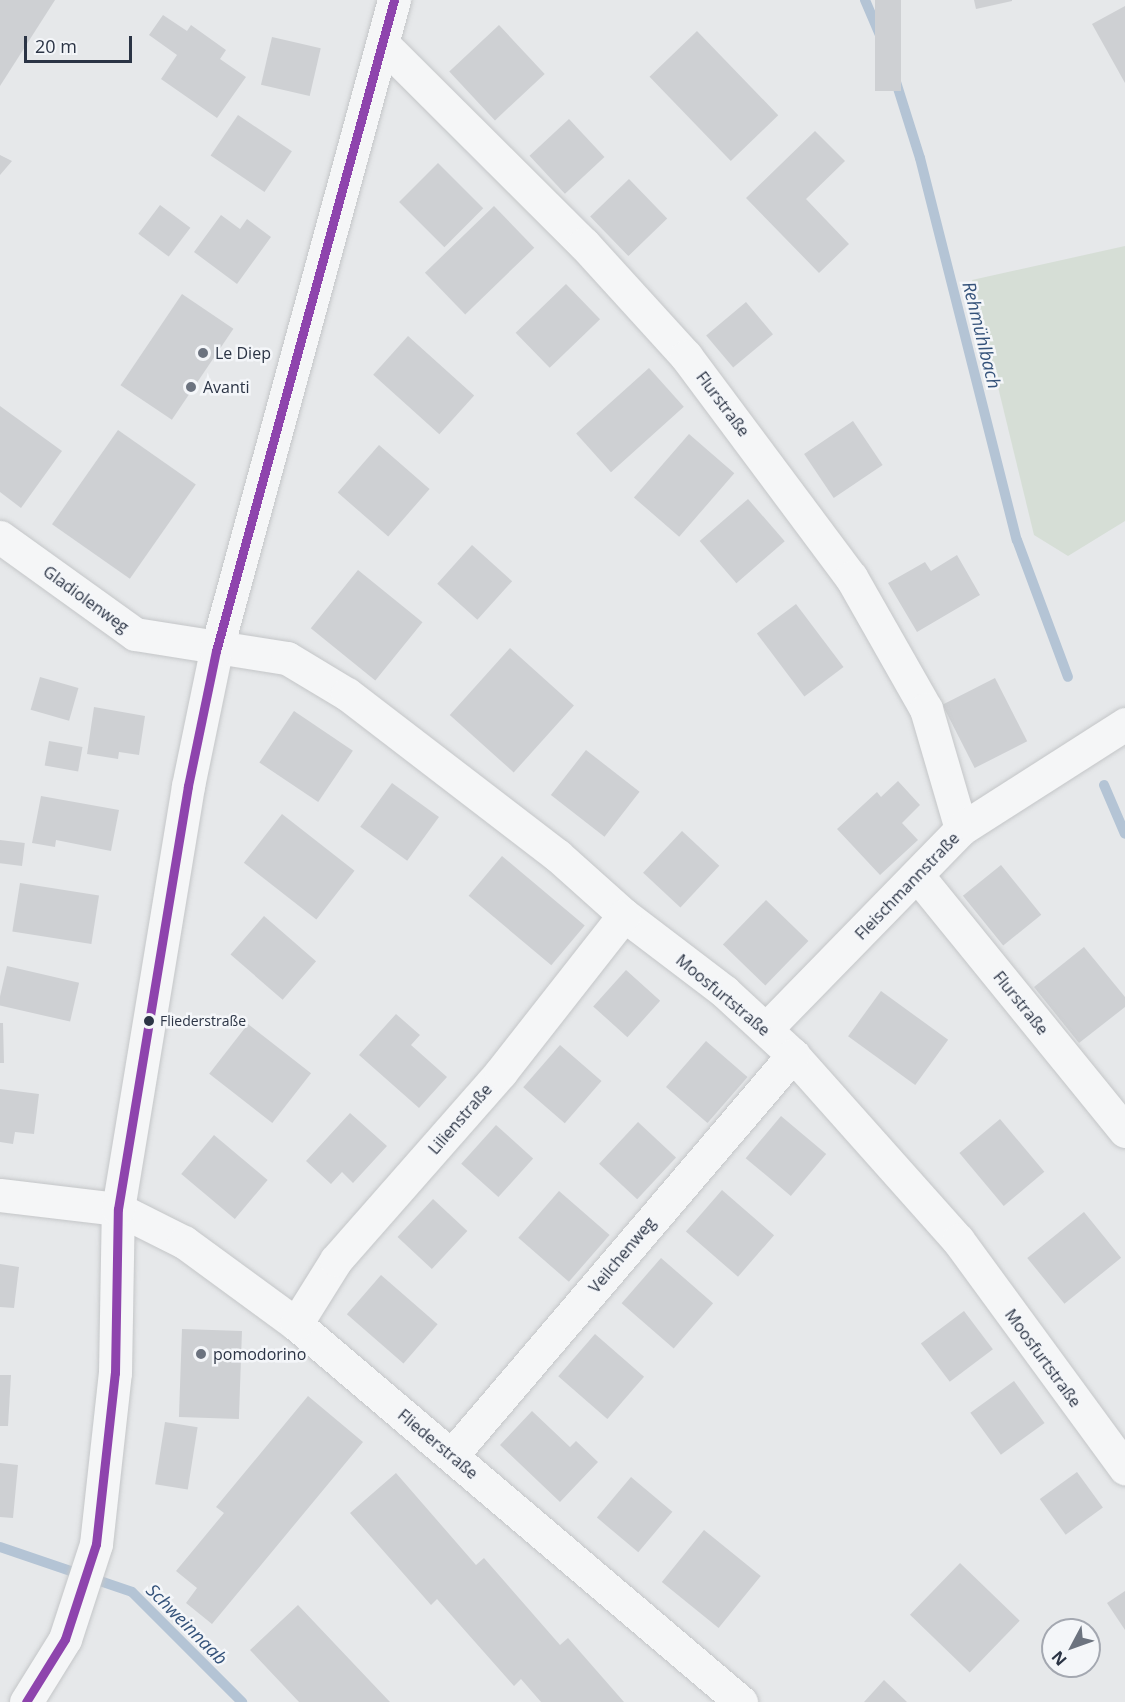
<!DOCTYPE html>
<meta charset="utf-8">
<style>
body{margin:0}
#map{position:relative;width:1125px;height:1702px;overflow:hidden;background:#e6e8ea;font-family:"Open Sans",sans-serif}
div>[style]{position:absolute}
.green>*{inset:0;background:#d6ded6}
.stream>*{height:10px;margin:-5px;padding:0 5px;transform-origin:5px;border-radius:5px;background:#b4c4d5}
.building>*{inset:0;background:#ced0d3;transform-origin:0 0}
.roads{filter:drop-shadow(0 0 2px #c4c6c8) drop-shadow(0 0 2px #c4c6c8)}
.minor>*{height:33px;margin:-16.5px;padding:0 16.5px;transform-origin:16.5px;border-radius:16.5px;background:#f5f6f7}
.bus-1>*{height:9px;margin:-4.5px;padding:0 4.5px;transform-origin:4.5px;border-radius:4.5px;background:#8e44ad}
.dots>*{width:16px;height:16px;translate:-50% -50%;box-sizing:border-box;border:3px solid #f4f6f9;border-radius:50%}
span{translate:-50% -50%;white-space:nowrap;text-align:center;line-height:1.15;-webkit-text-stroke:5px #f4f6f9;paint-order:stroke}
.bus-label{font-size:14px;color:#2b3445}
.left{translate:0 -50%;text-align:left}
.poi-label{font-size:16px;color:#2b3445}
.street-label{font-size:16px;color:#2b3445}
.water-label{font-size:18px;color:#34527a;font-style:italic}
.north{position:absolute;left:1041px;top:1618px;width:60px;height:60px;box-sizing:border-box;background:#f4f6f9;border:2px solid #a4a8b1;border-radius:50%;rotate:229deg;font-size:16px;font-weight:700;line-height:24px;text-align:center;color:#2b3445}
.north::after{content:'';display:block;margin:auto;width:21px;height:27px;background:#6c737f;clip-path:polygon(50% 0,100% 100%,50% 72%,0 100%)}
.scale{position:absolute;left:24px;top:36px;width:108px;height:27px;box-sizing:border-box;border:3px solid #2b3445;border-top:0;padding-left:8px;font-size:18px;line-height:21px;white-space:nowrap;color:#2b3445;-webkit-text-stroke:4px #f4f6f9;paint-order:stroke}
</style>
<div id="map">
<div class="green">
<i style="clip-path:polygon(1125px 246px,1125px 521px,1068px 556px,1034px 535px,972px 280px)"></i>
</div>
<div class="stream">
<i style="left:865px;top:0;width:51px;rotate:66.9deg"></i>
<i style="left:885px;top:47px;width:116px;rotate:72.5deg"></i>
<i style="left:920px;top:158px;width:394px;rotate:75.8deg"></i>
<i style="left:1017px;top:540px;width:146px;rotate:69.6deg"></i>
<i style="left:1104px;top:785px;width:53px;rotate:66.8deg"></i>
<i style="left:0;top:1547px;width:139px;rotate:18.8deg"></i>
<i style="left:132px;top:1592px;width:156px;rotate:45deg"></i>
</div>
<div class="building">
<i style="clip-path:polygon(0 0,55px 0,0 86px)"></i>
<i style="left:875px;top:0;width:26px;height:91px"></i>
<i style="clip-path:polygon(974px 0,1012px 0,1012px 1px,976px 9px)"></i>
<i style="clip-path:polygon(1125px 6px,1125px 83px,1092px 24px)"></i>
<i style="clip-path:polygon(163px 15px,187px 31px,191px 25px,226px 50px,220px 59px,246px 77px,217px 118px,161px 79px,177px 55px,149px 35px)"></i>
<i style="left:499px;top:25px;width:67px;height:68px;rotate:47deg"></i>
<i style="left:697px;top:31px;width:117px;height:66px;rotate:46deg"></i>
<i style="left:272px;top:37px;width:50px;height:49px;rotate:13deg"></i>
<i style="left:238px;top:115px;width:65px;height:49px;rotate:34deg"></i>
<i style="left:569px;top:119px;width:52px;height:54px;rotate:47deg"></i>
<i style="clip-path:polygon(815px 131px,845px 161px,806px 199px,849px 244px,819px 273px,746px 198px)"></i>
<i style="clip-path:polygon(0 155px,12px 161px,0 175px)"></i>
<i style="left:438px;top:163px;width:64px;height:55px;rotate:45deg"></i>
<i style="left:629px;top:179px;width:55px;height:54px;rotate:46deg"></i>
<i style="left:160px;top:205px;width:38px;height:36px;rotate:37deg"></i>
<i style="left:494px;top:206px;width:58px;height:96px;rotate:46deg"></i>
<i style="clip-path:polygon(221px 215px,240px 229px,247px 219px,271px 237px,237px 284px,194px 252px)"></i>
<i style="left:566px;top:284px;width:49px;height:70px;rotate:46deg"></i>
<i style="left:182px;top:294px;width:62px;height:110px;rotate:34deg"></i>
<i style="left:746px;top:302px;width:42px;height:52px;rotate:50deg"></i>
<i style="left:408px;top:336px;width:89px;height:52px;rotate:42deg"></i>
<i style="left:649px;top:368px;width:52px;height:98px;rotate:48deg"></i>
<i style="clip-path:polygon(0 406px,62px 451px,21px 508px,0 492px)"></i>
<i style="left:853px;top:421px;width:53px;height:59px;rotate:56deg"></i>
<i style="left:118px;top:430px;width:95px;height:115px;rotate:35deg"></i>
<i style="left:689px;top:434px;width:60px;height:84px;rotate:41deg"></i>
<i style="left:379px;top:445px;width:67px;height:63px;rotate:41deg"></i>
<i style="left:748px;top:499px;width:56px;height:64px;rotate:49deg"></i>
<i style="left:472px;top:545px;width:54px;height:52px;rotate:42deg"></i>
<i style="clip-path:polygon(957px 555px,980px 595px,917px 632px,888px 583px,925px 562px,931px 571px)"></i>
<i style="left:358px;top:570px;width:83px;height:75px;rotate:39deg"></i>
<i style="left:796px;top:604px;width:79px;height:49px;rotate:53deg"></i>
<i style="left:510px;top:648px;width:86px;height:90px;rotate:42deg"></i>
<i style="left:40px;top:677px;width:40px;height:34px;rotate:16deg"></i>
<i style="left:995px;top:678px;width:71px;height:59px;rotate:63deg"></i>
<i style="clip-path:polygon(94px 707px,145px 716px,139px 755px,119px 752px,118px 759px,87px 754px)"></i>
<i style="left:294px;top:711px;width:71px;height:62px;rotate:34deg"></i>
<i style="left:49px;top:741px;width:34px;height:25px;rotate:10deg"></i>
<i style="left:586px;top:750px;width:68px;height:57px;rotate:38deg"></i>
<i style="clip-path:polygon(898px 781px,920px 805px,902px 823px,918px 840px,880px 875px,837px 829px,877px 792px,881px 797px)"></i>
<i style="left:392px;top:783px;width:58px;height:54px;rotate:36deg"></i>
<i style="clip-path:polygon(41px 796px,119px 810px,111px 851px,56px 840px,55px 847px,32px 843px)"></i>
<i style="left:282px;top:814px;width:92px;height:62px;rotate:38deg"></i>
<i style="left:682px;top:831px;width:51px;height:57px;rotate:43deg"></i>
<i style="left:0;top:840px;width:25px;height:23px;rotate:7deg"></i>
<i style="left:502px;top:856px;width:108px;height:52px;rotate:40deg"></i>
<i style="left:1001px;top:865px;width:64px;height:49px;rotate:51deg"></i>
<i style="left:20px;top:883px;width:80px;height:49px;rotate:9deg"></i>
<i style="left:766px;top:900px;width:59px;height:62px;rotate:44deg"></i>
<i style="left:264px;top:916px;width:69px;height:51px;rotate:41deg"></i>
<i style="clip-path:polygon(1084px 947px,1125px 997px,1125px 1007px,1079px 1043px,1034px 987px)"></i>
<i style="left:7px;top:966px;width:74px;height:40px;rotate:13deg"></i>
<i style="left:626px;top:970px;width:46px;height:49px;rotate:42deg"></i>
<i style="left:881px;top:991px;width:83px;height:56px;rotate:36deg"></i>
<i style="clip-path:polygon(396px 1014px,420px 1035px,411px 1045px,447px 1077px,419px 1108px,359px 1055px)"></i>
<i style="clip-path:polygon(0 1023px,3px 1023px,4px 1063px,0 1063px)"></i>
<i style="left:248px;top:1024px;width:80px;height:63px;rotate:38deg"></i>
<i style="left:706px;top:1041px;width:55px;height:61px;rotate:41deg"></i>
<i style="left:560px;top:1045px;width:55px;height:56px;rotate:41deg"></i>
<i style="clip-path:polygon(0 1089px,39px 1094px,34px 1134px,15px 1132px,13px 1144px,0 1142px)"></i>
<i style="clip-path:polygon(350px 1113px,387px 1146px,353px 1183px,342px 1172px,331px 1184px,306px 1161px)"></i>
<i style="left:781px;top:1116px;width:59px;height:55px;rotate:40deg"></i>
<i style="left:1000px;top:1119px;width:69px;height:53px;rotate:50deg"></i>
<i style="left:638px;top:1122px;width:52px;height:57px;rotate:43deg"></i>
<i style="left:496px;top:1125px;width:50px;height:52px;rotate:42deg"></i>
<i style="left:214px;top:1135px;width:70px;height:51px;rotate:40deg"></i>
<i style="left:722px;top:1190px;width:69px;height:55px;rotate:41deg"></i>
<i style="left:559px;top:1191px;width:67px;height:62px;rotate:41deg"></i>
<i style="left:433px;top:1199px;width:47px;height:52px;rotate:43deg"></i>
<i style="left:1084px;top:1212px;width:59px;height:73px;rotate:51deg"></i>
<i style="left:661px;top:1258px;width:69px;height:60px;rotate:41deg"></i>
<i style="clip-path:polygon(0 1264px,19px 1267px,14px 1308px,0 1307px)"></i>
<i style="left:381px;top:1275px;width:75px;height:52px;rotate:41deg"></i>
<i style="left:964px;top:1311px;width:48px;height:54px;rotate:53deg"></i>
<i style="left:182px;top:1329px;width:60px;height:88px;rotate:2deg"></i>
<i style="left:595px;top:1334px;width:65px;height:56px;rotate:41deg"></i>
<i style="clip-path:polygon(0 1375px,11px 1375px,8px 1426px,0 1426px)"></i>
<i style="left:1014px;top:1381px;width:52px;height:54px;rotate:54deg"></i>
<i style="clip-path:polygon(308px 1396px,363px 1442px,212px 1624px,186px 1603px,197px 1588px,176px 1571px,224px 1513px,216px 1507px)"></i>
<i style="clip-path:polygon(532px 1411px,570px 1447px,576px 1441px,598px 1462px,560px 1502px,500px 1445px)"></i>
<i style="left:165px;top:1422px;width:33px;height:63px;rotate:9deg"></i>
<i style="clip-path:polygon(0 1463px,18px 1465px,13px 1518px,0 1517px)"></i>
<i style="left:1077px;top:1472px;width:44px;height:46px;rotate:54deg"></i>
<i style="clip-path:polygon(396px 1473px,476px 1565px,484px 1558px,560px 1645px,568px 1638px,624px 1702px,541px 1702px,521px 1679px,514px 1686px,437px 1599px,431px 1605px,350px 1513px)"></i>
<i style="left:631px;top:1477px;width:54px;height:53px;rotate:40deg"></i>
<i style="left:704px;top:1530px;width:73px;height:67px;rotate:39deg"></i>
<i style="left:960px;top:1563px;width:83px;height:72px;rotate:44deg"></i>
<i style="clip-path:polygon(1125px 1591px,1125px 1630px,1107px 1603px)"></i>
<i style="clip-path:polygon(298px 1605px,370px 1681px,390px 1702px,299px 1702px,250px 1650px)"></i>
<i style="clip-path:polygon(884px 1680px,907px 1702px,864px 1702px)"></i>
</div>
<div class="roads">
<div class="minor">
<i style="left:385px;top:46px;width:281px;rotate:44.9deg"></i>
<i style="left:584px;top:244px;width:151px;rotate:47.7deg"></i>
<i style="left:686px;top:356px;width:276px;rotate:53.3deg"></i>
<i style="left:851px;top:577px;width:152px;rotate:60.4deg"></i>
<i style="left:926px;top:709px;width:125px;rotate:73.7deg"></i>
<i style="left:0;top:537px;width:166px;rotate:35.7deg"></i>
<i style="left:135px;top:634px;width:154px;rotate:9deg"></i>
<i style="left:287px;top:658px;width:70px;rotate:31deg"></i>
<i style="left:347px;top:694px;width:265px;rotate:37.5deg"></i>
<i style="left:557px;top:855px;width:90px;rotate:41.8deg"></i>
<i style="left:624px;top:915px;width:127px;rotate:37.3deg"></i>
<i style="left:725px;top:992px;width:93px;rotate:42.8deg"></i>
<i style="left:793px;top:1055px;width:248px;rotate:48.3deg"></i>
<i style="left:958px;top:1240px;width:283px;rotate:53.8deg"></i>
<i style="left:917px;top:875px;width:330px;rotate:50.9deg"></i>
<i style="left:766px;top:1029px;width:279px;rotate:-45.7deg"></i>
<i style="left:961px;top:829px;width:195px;rotate:-32.6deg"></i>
<i style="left:0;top:1195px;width:119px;rotate:6.8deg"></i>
<i style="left:118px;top:1209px;width:74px;rotate:26.6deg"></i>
<i style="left:184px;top:1242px;width:139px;rotate:36.2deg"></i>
<i style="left:296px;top:1324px;width:584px;rotate:40.35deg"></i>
<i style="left:296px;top:1324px;width:75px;rotate:-58deg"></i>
<i style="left:336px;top:1260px;width:250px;rotate:-48.7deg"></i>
<i style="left:501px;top:1072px;width:199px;rotate:-51.9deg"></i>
<i style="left:452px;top:1455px;width:526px;rotate:-49.55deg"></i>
<i style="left:26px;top:1702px;width:74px;rotate:-58.2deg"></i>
<i style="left:65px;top:1639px;width:100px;rotate:-71.9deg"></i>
<i style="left:96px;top:1544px;width:172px;rotate:-83.7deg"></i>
<i style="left:115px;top:1373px;width:164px;rotate:-89deg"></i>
<i style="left:118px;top:1209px;width:429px;rotate:-80.6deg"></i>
<i style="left:188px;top:786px;width:138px;rotate:-78.3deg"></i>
<i style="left:216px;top:651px;width:675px;rotate:-74.71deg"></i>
</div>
</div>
<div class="bus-1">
<i style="left:26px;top:1702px;width:74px;rotate:-58.2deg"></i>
<i style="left:65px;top:1639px;width:100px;rotate:-71.9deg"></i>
<i style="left:96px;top:1544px;width:172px;rotate:-83.7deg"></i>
<i style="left:115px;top:1373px;width:164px;rotate:-89deg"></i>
<i style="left:118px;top:1209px;width:429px;rotate:-80.6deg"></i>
<i style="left:188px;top:786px;width:138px;rotate:-78.3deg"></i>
<i style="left:216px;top:651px;width:675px;rotate:-74.71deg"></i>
</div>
<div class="dots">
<i style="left:203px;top:353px;background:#6c737f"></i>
<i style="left:191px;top:387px;background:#6c737f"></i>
<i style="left:149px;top:1021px;background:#2b3445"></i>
<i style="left:201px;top:1354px;background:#6c737f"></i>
</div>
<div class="bus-label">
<span class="left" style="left:160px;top:1021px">Fliederstraße</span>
</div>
<div class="poi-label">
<span class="left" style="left:215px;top:353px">Le Diep</span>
<span class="left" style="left:203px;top:387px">Avanti</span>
<span class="left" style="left:213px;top:1354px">pomodorino</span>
</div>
<div class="street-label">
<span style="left:723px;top:404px;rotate:53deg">Flurstraße</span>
<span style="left:86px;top:599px;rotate:36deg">Gladiolenweg</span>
<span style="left:907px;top:886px;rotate:-46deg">Fleischmannstraße</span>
<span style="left:723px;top:995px;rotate:40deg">Moosfurtstraße</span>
<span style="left:1021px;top:1003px;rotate:51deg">Flurstraße</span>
<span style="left:460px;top:1119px;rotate:-49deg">Lilienstraße</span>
<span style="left:622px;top:1255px;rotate:-50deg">Veilchenweg</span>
<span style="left:1043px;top:1358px;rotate:54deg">Moosfurtstraße</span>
<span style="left:438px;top:1444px;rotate:40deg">Fliederstraße</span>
</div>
<div class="water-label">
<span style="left:982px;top:335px;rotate:76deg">Rehmühlbach</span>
<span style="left:187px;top:1624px;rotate:45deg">Schweinnaab</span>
</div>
<div class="north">N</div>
<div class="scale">20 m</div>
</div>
